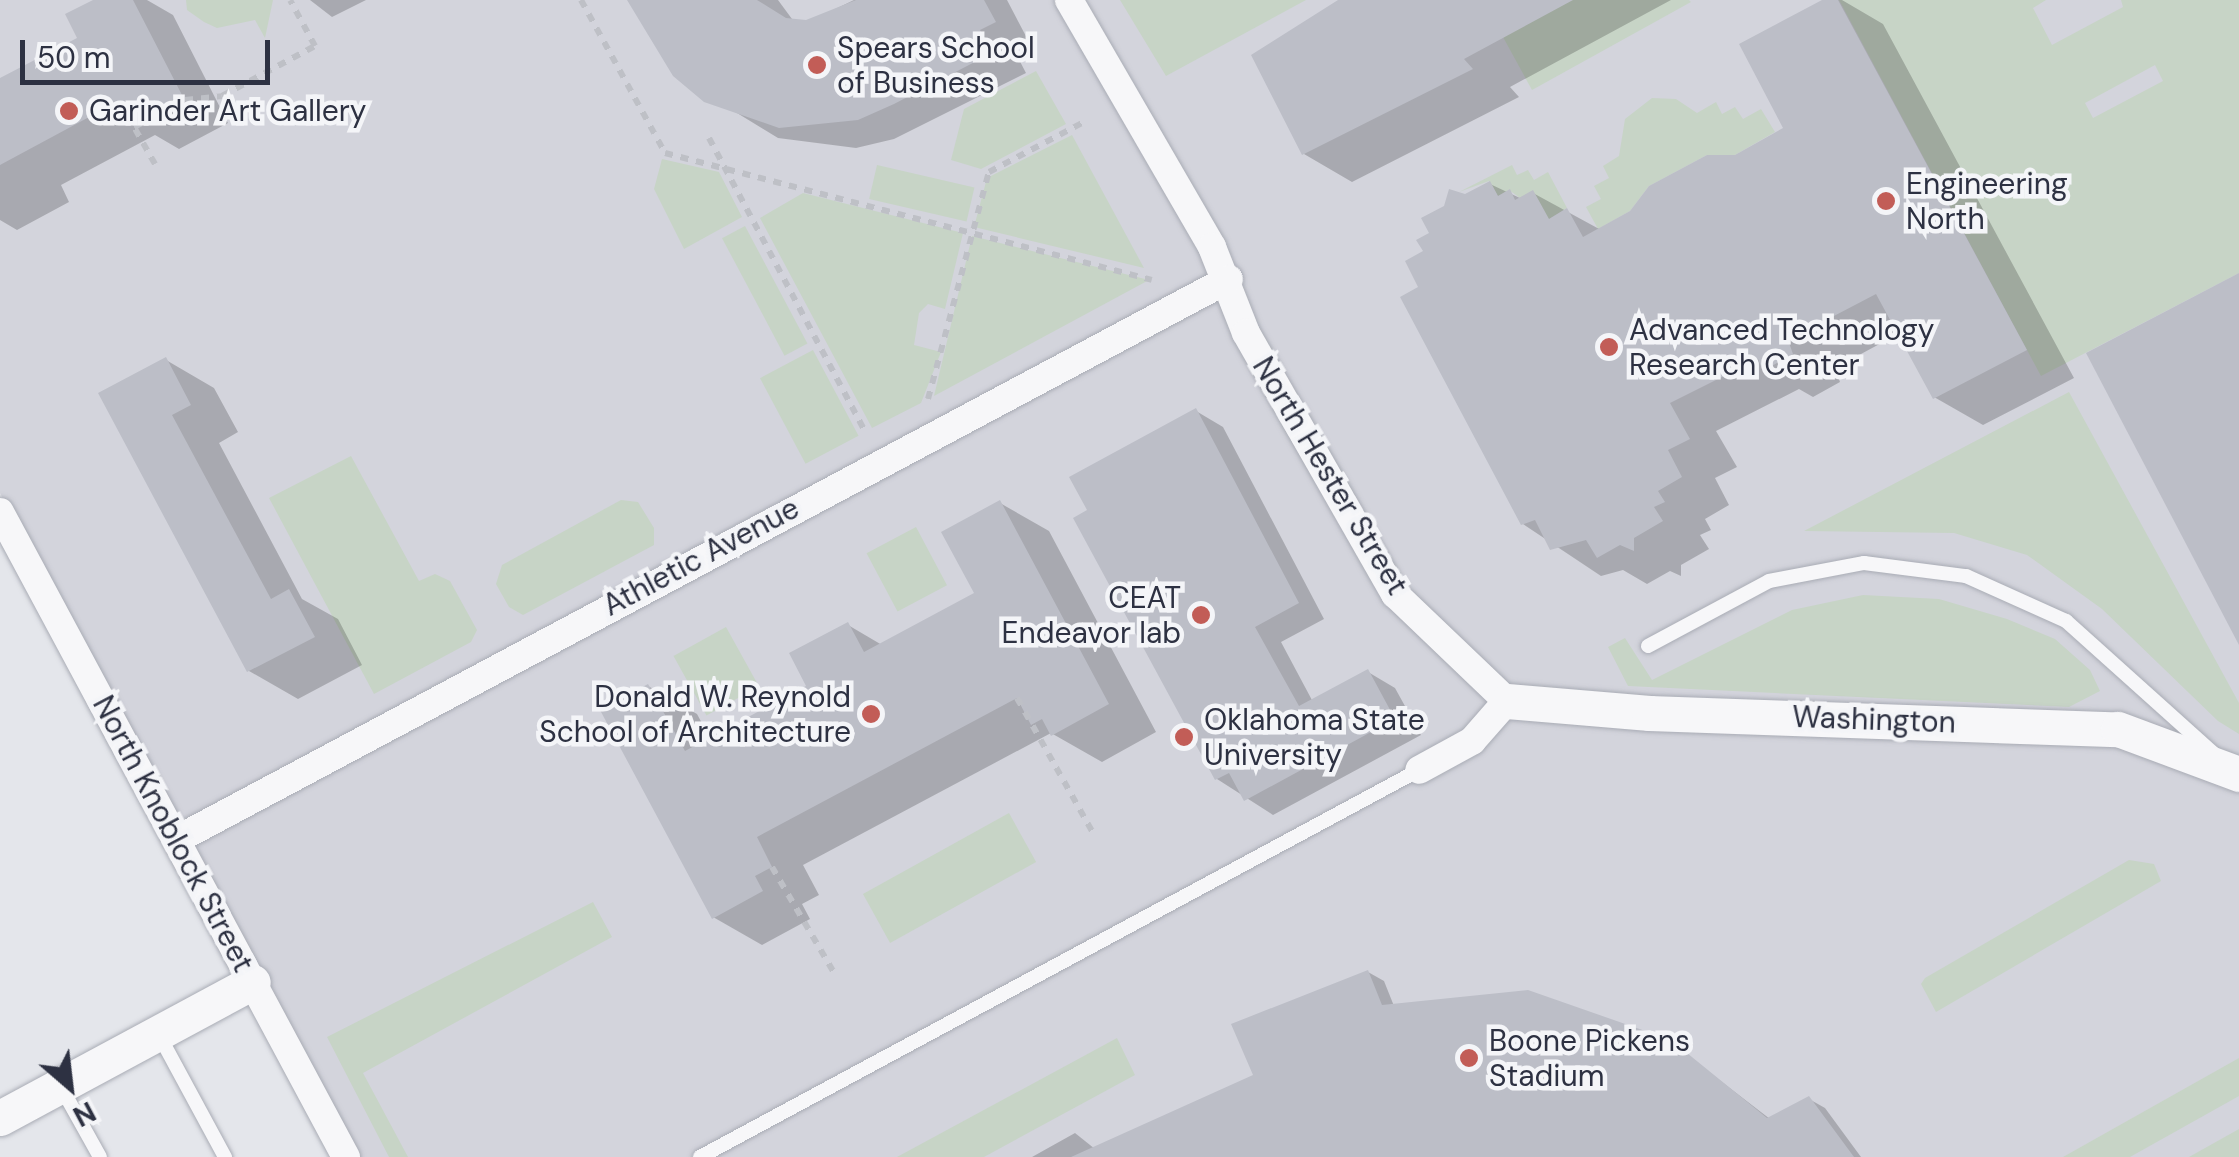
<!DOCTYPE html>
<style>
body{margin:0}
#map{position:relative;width:2239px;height:1157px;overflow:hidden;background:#e4e6eb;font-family:"DM Sans",sans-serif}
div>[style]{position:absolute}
.built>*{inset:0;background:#d3d4dc}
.green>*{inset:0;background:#c7d4c6;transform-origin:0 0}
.shadow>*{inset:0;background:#0003}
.building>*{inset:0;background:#bcbec7}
.path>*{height:6px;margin-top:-3px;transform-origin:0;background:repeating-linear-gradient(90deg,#bec0c6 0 8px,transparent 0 16px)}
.roads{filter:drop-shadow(0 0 2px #a9acb5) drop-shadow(0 0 2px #a9acb5)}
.service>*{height:14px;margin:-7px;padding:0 7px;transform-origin:7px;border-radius:7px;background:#f7f7f9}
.minor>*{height:28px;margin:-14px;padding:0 14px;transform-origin:14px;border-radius:14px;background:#f7f7f9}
.tertiary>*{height:35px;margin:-17.5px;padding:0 17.5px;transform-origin:17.5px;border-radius:17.5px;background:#f7f7f9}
.dots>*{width:28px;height:28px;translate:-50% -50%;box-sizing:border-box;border:5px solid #f4f5f8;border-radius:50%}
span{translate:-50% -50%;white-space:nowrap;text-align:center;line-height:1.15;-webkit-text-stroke:9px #f4f5f8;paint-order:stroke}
.poi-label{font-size:30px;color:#2d3142}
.left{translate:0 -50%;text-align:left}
.right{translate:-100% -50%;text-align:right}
.street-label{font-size:30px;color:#2d3142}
.north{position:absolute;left:20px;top:1037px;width:100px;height:100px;-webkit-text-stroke:8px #f4f5f8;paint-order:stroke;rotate:152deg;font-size:28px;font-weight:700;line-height:40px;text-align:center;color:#2d3142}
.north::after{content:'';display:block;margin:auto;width:35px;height:45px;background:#2d3142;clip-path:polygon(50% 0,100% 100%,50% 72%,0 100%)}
.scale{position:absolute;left:20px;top:40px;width:250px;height:45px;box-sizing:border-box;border:5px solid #2d3142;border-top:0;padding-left:12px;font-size:30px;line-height:35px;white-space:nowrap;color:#2d3142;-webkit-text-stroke:8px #f4f5f8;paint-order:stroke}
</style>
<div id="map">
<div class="built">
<i style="clip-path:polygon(0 0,2239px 0,2239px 1157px,348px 1157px,0 493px)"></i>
</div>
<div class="green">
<i style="clip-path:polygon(186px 0,273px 0,265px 38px,255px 20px,217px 28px,204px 22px,187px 10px)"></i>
<i style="clip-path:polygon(1120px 0,1306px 0,1166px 76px)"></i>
<i style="clip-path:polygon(1571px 0,1689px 0,1691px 2px,1532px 90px,1503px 37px)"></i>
<i style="clip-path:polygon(evenodd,1839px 0,2046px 0,2033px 8px,2052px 45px,2123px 7px,2121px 0,2239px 0,2239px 273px,2041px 376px,1839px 0,2155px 65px,2163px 81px,2093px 118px,2085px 103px,2155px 65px)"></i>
<i style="clip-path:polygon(1036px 71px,1066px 124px,981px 169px,951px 160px,964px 109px)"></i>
<i style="clip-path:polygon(1652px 98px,1676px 99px,1697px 113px,1716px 102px,1722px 114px,1735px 107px,1743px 119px,1761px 109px,1775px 132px,1735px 155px,1707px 155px,1649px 186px,1630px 211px,1598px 229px,1586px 207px,1601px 199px,1594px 186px,1609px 178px,1603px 166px,1619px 156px,1625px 119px)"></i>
<i style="clip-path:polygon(1072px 135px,1144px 268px,974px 227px,987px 178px)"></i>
<i style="clip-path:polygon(662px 159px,719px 172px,742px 217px,684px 249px,654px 189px)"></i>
<i style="left:877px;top:165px;width:100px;height:35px;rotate:13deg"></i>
<i style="clip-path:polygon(1512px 165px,1517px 175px,1528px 170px,1534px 180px,1548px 172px,1567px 208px,1549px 219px,1509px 190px,1498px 196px,1489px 181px,1459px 192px)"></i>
<i style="clip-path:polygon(803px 193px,963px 233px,945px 309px,928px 304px,919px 313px,914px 345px,941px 352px,921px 403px,872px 428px,760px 218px)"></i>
<i style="left:745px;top:226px;width:133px;height:26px;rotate:62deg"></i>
<i style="clip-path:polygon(972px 236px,1149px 280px,934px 396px)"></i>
<i style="left:813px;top:350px;width:97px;height:60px;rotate:62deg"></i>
<i style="clip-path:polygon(2069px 392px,2239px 703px,2239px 734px,2218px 721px,2102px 609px,2027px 555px,1954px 533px,1804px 531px)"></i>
<i style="clip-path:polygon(351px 456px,419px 581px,435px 574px,450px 581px,477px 630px,471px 642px,374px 694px,269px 498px)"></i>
<i style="clip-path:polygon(621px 500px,638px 502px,654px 528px,654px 545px,523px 615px,509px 607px,496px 584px,502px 565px)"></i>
<i style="left:916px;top:527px;width:66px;height:56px;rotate:62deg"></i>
<i style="clip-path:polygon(1863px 595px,1939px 599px,2007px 619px,2055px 639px,2090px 670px,2100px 691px,2069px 707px,1628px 686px,1608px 647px,1625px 638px,1652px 680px,1792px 610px)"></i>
<i style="left:726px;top:627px;width:68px;height:60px;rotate:61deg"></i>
<i style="left:1009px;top:813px;width:56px;height:167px;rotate:61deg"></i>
<i style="clip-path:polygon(2129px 860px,2154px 864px,2161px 881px,1936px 1012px,1921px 984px,1925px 978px)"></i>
<i style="clip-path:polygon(593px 902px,612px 937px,363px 1073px,408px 1157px,389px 1157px,327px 1037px)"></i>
<i style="clip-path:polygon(1117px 1038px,1135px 1075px,984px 1157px,897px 1157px)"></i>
<i style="clip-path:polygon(2239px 1058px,2239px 1096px,2130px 1157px,2063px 1157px)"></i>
<i style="clip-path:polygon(2239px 1129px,2239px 1157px,2189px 1157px)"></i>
</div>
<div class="shadow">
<i style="clip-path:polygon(98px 0,147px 0,173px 15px,228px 123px,179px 149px,155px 135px,61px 185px,69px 202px,17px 230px,0 220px,0 81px,80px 40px)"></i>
<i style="clip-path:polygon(310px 0,366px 0,332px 17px)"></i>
<i style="clip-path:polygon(632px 0,778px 0,792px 19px,806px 23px,854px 0,1007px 0,1029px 42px,1014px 50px,1026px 73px,894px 139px,856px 148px,778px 138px,675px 75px)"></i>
<i style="clip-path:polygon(1341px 0,1671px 0,1510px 87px,1519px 97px,1352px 182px,1304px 154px)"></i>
<i style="clip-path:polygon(1827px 0,1842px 0,1883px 24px,2074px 378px,1983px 425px,1934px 397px,1900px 333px,1835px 368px,1840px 382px,1813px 397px,1799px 389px,1716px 431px,1737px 467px,1715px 478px,1729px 505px,1705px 519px,1711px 530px,1700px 535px,1709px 549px,1681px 565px,1681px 576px,1670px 571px,1647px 584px,1623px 570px,1601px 576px,1523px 524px,1422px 288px,1433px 234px,1465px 197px,1490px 184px,1522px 199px,1533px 193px,1601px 230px,1786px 129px)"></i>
<i style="clip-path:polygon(166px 360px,214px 388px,238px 432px,219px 443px,302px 599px,338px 619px,362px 665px,298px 699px,249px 671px,102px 394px)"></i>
<i style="clip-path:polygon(1196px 411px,1223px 427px,1324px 619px,1281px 642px,1313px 702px,1368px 672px,1395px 688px,1421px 735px,1273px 815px,1217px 779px,1091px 511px)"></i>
<i style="clip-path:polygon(1000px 503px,1049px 531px,1156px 732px,1102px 762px,1051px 733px,803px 865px,819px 895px,802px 904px,810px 919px,762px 945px,713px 917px,648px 686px,697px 714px,711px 740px,810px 687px,848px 625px,882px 645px,977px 594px)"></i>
<i style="clip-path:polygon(1368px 972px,1384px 981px,1394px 1006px,1670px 1042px,1770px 1119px,1809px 1099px,1825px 1108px,1861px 1157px,1032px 1157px,1075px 1133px,1095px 1149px,1256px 1076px)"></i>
</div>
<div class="building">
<i style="clip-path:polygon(93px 0,133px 0,182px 95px,129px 122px,117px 102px,0 165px,0 78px,77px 38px,65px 14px)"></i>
<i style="clip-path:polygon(627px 0,757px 0,786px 18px,806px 20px,856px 0,984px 0,996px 22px,980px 30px,992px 53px,894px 104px,858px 120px,779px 128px,704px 102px,673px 76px)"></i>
<i style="clip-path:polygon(1338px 0,1573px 0,1464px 59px,1473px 69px,1302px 155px,1251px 55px)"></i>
<i style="clip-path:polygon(1822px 0,1838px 0,2027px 350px,1933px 399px,1876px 294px,1788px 340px,1793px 354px,1763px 371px,1758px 359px,1670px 403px,1690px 439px,1668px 450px,1682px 477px,1658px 491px,1665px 502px,1654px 507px,1663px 521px,1634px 538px,1634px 551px,1620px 545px,1597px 558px,1586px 540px,1550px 550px,1535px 520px,1521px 525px,1400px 297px,1418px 287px,1405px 261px,1423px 251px,1416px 240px,1429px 233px,1421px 218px,1444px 206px,1449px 189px,1465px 194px,1490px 181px,1498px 196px,1510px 189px,1515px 200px,1533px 190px,1549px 219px,1567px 208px,1583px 237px,1630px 211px,1649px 186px,1707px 155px,1735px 155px,1783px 128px,1739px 44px)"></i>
<i style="clip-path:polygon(2239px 273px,2239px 645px,2086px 353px)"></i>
<i style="clip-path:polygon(166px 357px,191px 405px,172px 415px,271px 599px,289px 589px,315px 637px,247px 672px,98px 393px)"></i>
<i style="clip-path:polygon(1196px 408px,1299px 603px,1255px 627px,1299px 706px,1368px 669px,1395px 719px,1244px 801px,1229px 773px,1215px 780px,1073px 518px,1087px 510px,1069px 477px)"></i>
<i style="clip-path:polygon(1000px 500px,1109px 704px,1051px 736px,1042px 719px,1031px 725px,1017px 698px,757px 837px,772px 867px,755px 876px,763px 891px,712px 919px,600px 710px,648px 684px,685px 751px,806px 686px,789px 653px,848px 622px,864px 652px,974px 593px,941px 532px)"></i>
<i style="clip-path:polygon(1368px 970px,1382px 1005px,1528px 990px,1671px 1040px,1767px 1118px,1809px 1096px,1854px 1157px,1071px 1157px,1253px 1075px,1231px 1024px)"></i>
</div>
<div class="path">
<i style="left:581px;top:0;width:175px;rotate:61.2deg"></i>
<i style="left:665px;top:153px;width:503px;rotate:14.62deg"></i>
<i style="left:709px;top:138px;width:333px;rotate:62deg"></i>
<i style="left:155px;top:164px;width:43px;rotate:-119.6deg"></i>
<i style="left:134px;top:127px;width:58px;rotate:-27.9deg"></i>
<i style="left:185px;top:100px;width:37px;rotate:-6deg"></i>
<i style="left:222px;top:96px;width:106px;rotate:-28.3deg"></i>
<i style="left:315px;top:46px;width:52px;rotate:-118.5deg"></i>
<i style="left:928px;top:399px;width:235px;rotate:-75deg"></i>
<i style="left:989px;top:172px;width:107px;rotate:-27.8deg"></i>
<i style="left:1017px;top:698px;width:153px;rotate:60.6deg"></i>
<i style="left:772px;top:867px;width:121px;rotate:59.6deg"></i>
</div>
<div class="roads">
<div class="service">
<i style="left:1648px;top:646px;width:137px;rotate:-28.2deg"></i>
<i style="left:1769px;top:581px;width:97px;rotate:-10.7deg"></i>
<i style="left:1864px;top:563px;width:103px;rotate:7.3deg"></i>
<i style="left:1966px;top:576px;width:110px;rotate:24.2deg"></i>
<i style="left:2066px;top:621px;width:198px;rotate:41.9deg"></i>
<i style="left:159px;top:1035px;width:139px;rotate:61.6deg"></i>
<i style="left:61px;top:1087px;width:80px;rotate:60.9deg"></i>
<i style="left:700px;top:1157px;width:817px;rotate:-28.29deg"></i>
</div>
<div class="minor">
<i style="left:1069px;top:0;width:285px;rotate:59.9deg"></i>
<i style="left:1212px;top:247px;width:92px;rotate:68.4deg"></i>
<i style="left:1246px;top:333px;width:301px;rotate:60.3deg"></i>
<i style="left:1395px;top:594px;width:155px;rotate:43.7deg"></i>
<i style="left:1507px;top:701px;width:53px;rotate:131.2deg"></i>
<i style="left:1472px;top:741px;width:60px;rotate:151.3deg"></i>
<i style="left:0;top:512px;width:732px;rotate:61.79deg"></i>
<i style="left:176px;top:840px;width:1193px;rotate:-28.05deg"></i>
</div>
<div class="tertiary">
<i style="left:1507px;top:701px;width:143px;rotate:4.8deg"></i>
<i style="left:1649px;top:713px;width:469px;rotate:2deg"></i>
<i style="left:2118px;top:729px;width:129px;rotate:20.4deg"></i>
<i style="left:0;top:1118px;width:287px;rotate:-28.3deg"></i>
</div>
</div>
<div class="dots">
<i style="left:817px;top:65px;background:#c25d57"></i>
<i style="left:69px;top:111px;background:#c25d57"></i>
<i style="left:1886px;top:201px;background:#c25d57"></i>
<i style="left:1609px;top:347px;background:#c25d57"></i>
<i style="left:1201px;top:615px;background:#c25d57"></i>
<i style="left:871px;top:714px;background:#c25d57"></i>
<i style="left:1184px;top:737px;background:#c25d57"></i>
<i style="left:1469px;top:1058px;background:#c25d57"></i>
</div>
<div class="poi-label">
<span class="left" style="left:837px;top:65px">Spears School<br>of Business</span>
<span class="left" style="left:89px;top:111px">Garinder Art Gallery</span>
<span class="left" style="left:1906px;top:201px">Engineering<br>North</span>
<span class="left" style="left:1629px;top:347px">Advanced Technology<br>Research Center</span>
<span class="right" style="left:1181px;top:615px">CEAT<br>Endeavor lab</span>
<span class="right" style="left:851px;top:714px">Donald W. Reynold<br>School of Architecture</span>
<span class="left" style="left:1204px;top:737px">Oklahoma State<br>University</span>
<span class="left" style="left:1489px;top:1058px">Boone Pickens<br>Stadium</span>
</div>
<div class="street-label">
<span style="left:1330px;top:476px;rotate:59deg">North Hester Street</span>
<span style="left:701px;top:557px;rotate:-28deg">Athletic Avenue</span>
<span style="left:1874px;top:720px;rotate:2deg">Washington</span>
<span style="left:173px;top:834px;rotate:62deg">North Knoblock Street</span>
</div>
<div class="north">N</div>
<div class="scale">50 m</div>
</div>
